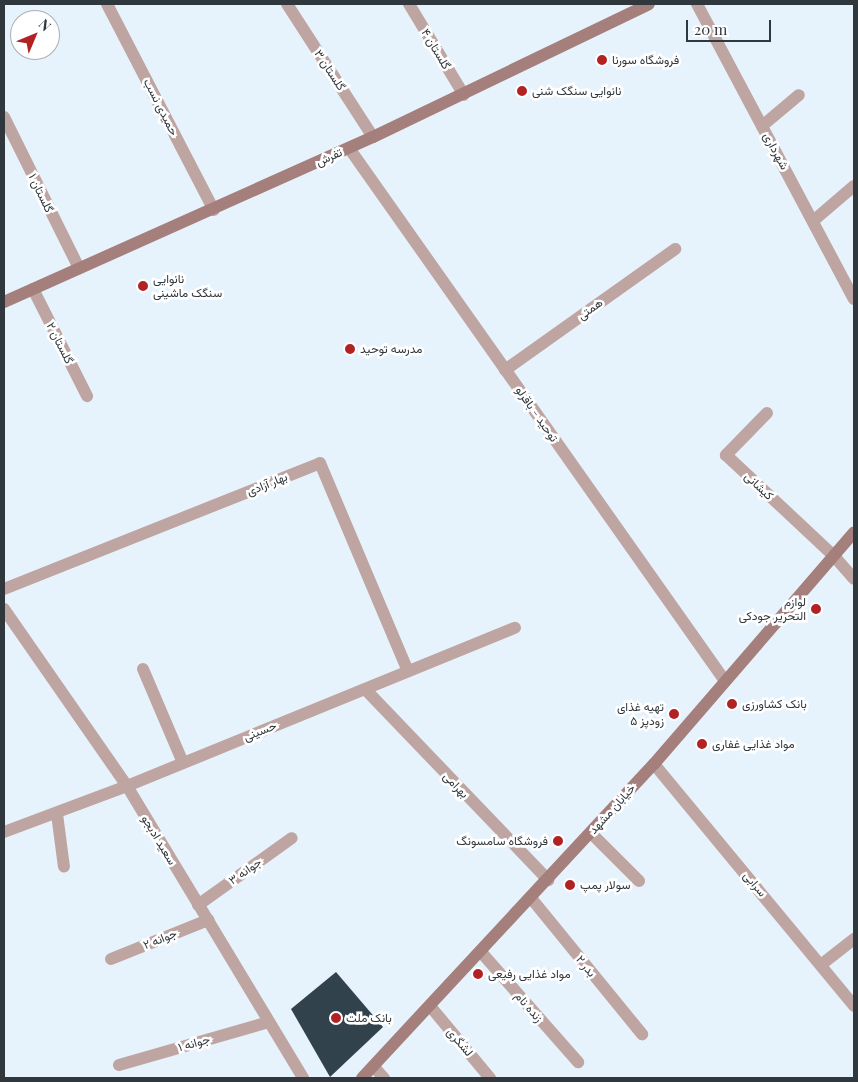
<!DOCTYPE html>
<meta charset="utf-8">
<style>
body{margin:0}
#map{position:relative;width:858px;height:1082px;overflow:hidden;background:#e7f3fc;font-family:"Playfair Display",Vazirmatn,serif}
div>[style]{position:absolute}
.building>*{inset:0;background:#32424d}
.street>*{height:12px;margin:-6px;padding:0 6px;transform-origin:6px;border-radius:6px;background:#bfa5a1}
.secondary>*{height:12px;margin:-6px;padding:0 6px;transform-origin:6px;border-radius:6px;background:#a57f7b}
.dots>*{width:14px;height:14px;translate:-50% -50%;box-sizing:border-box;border:2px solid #fff;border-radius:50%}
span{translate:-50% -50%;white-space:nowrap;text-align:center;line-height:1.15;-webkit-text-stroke:5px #fff;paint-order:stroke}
.street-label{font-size:12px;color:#30373d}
.poi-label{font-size:12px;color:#30373d}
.left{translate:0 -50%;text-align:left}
.right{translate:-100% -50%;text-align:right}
.frame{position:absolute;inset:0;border:5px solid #30373d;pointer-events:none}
.north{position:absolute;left:10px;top:10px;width:50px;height:50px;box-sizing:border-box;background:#fff;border:1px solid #acafb1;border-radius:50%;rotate:45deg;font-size:14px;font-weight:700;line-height:20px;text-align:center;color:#30373d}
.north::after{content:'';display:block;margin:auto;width:18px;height:22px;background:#b32223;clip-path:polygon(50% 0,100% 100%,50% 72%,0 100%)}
.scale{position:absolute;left:686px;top:20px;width:85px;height:22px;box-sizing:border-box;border:2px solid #30373d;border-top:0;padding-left:6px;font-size:15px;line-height:18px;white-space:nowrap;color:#30373d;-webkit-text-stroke:4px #fff;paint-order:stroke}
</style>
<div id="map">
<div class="building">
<i style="clip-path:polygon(336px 972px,383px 1027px,330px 1077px,291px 1009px)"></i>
</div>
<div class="street">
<i style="left:107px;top:4px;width:232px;rotate:62.6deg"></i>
<i style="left:287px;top:4px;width:158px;rotate:57.1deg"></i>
<i style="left:409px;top:4px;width:106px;rotate:58.9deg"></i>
<i style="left:697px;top:4px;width:334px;rotate:62deg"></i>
<i style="left:4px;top:117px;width:169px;rotate:63.6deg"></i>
<i style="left:762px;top:126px;width:48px;rotate:-40deg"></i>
<i style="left:349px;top:148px;width:652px;rotate:54.8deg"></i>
<i style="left:813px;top:221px;width:54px;rotate:-40.5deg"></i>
<i style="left:33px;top:289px;width:120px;rotate:63.2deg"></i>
<i style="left:505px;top:370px;width:209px;rotate:-35.4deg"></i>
<i style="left:767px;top:413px;width:59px;rotate:134.3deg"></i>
<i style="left:726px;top:455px;width:148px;rotate:43.1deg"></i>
<i style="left:834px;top:556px;width:30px;rotate:49deg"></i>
<i style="left:4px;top:589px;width:340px;rotate:-21.7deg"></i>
<i style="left:320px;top:463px;width:226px;rotate:67.1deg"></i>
<i style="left:4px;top:609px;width:216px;rotate:55.2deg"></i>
<i style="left:127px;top:786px;width:341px;rotate:58.9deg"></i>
<i style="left:143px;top:669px;width:102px;rotate:66.9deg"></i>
<i style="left:365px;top:689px;width:265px;rotate:46.2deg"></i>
<i style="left:654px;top:764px;width:314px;rotate:50.4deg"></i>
<i style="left:57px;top:814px;width:53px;rotate:82.5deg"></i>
<i style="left:4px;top:832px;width:131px;rotate:-20.5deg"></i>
<i style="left:127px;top:786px;width:419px;rotate:-22.2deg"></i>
<i style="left:591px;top:833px;width:68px;rotate:45deg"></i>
<i style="left:531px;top:898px;width:176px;rotate:50.8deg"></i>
<i style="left:198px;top:905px;width:115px;rotate:-35.5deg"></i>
<i style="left:481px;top:952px;width:147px;rotate:48.6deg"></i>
<i style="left:111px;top:959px;width:105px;rotate:-21.9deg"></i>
<i style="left:822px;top:964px;width:41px;rotate:-38deg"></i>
<i style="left:430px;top:1006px;width:94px;rotate:50.2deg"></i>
<i style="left:119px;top:1065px;width:156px;rotate:-16deg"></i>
<i style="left:374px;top:1067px;width:15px;rotate:48deg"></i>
</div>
<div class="secondary">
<i style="left:4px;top:302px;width:404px;rotate:-24.1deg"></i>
<i style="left:373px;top:137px;width:306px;rotate:-25.7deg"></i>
<i style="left:362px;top:1078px;width:429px;rotate:-47.1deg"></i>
<i style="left:654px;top:764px;width:306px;rotate:-49.2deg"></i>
</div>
<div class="dots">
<i style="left:602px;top:60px;background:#b32223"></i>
<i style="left:522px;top:91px;background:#b32223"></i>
<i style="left:143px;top:286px;background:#b32223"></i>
<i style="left:350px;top:349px;background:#b32223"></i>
<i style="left:816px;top:609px;background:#b32223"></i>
<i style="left:732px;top:704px;background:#b32223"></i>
<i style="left:674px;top:714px;background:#b32223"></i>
<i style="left:702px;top:744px;background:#b32223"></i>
<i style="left:558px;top:841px;background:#b32223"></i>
<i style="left:570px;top:885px;background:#b32223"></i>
<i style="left:478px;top:974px;background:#b32223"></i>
<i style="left:336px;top:1018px;background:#b32223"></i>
</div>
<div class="street-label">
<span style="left:436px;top:49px;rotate:59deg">گلستان ۴</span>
<span style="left:330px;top:70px;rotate:57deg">گلستان ۳</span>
<span style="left:161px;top:107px;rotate:63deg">حمیدی نسب</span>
<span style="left:776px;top:151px;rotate:62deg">شهرداری</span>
<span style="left:329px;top:157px;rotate:-25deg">تفرش</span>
<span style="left:41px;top:193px;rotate:64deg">گلستان ۱</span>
<span style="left:590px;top:309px;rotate:-35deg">همتی</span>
<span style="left:60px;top:343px;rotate:63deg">گلستان ۲</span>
<span style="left:537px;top:414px;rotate:55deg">توحید - باقرلو</span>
<span style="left:267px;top:484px;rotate:-22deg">بهار آزادی</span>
<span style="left:759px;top:486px;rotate:43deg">کیشانی</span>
<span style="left:260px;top:731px;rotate:-22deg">حسینی</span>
<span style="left:456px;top:785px;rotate:46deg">بهرامی</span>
<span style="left:612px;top:809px;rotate:-48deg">خیابان مشهد</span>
<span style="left:159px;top:840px;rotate:59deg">سعید ادبجو</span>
<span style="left:245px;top:871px;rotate:-35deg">جوانه ۳</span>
<span style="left:755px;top:884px;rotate:50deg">سرابی</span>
<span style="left:160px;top:939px;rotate:-22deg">جوانه ۲</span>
<span style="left:586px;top:966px;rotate:51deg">بدر ۲</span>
<span style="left:529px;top:1007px;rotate:49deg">زنده نام</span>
<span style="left:460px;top:1042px;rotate:50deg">لشگری</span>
<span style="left:194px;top:1043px;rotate:-16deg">جوانه ۱</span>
</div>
<div class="poi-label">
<span class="left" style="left:612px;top:60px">فروشگاه سورنا</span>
<span class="left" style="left:532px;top:91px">نانوایی سنگک شنی</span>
<span class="left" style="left:153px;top:286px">نانوایی<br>سنگک ماشینی</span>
<span class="left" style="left:360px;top:349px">مدرسه توحید</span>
<span class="right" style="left:806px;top:609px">لوازم<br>التحریر جودکی</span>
<span class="left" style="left:742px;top:704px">بانک کشاورزی</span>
<span class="right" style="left:664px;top:714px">تهیه غذای<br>زودپز ۵</span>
<span class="left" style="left:712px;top:744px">مواد غذایی غفاری</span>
<span class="right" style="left:548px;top:841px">فروشگاه سامسونگ</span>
<span class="left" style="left:580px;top:885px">سولار پمپ</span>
<span class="left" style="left:488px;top:974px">مواد غذایی رفیعی</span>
<span class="left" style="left:346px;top:1018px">بانک ملت</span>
</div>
<div class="frame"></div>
<div class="north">N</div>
<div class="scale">20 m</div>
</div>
